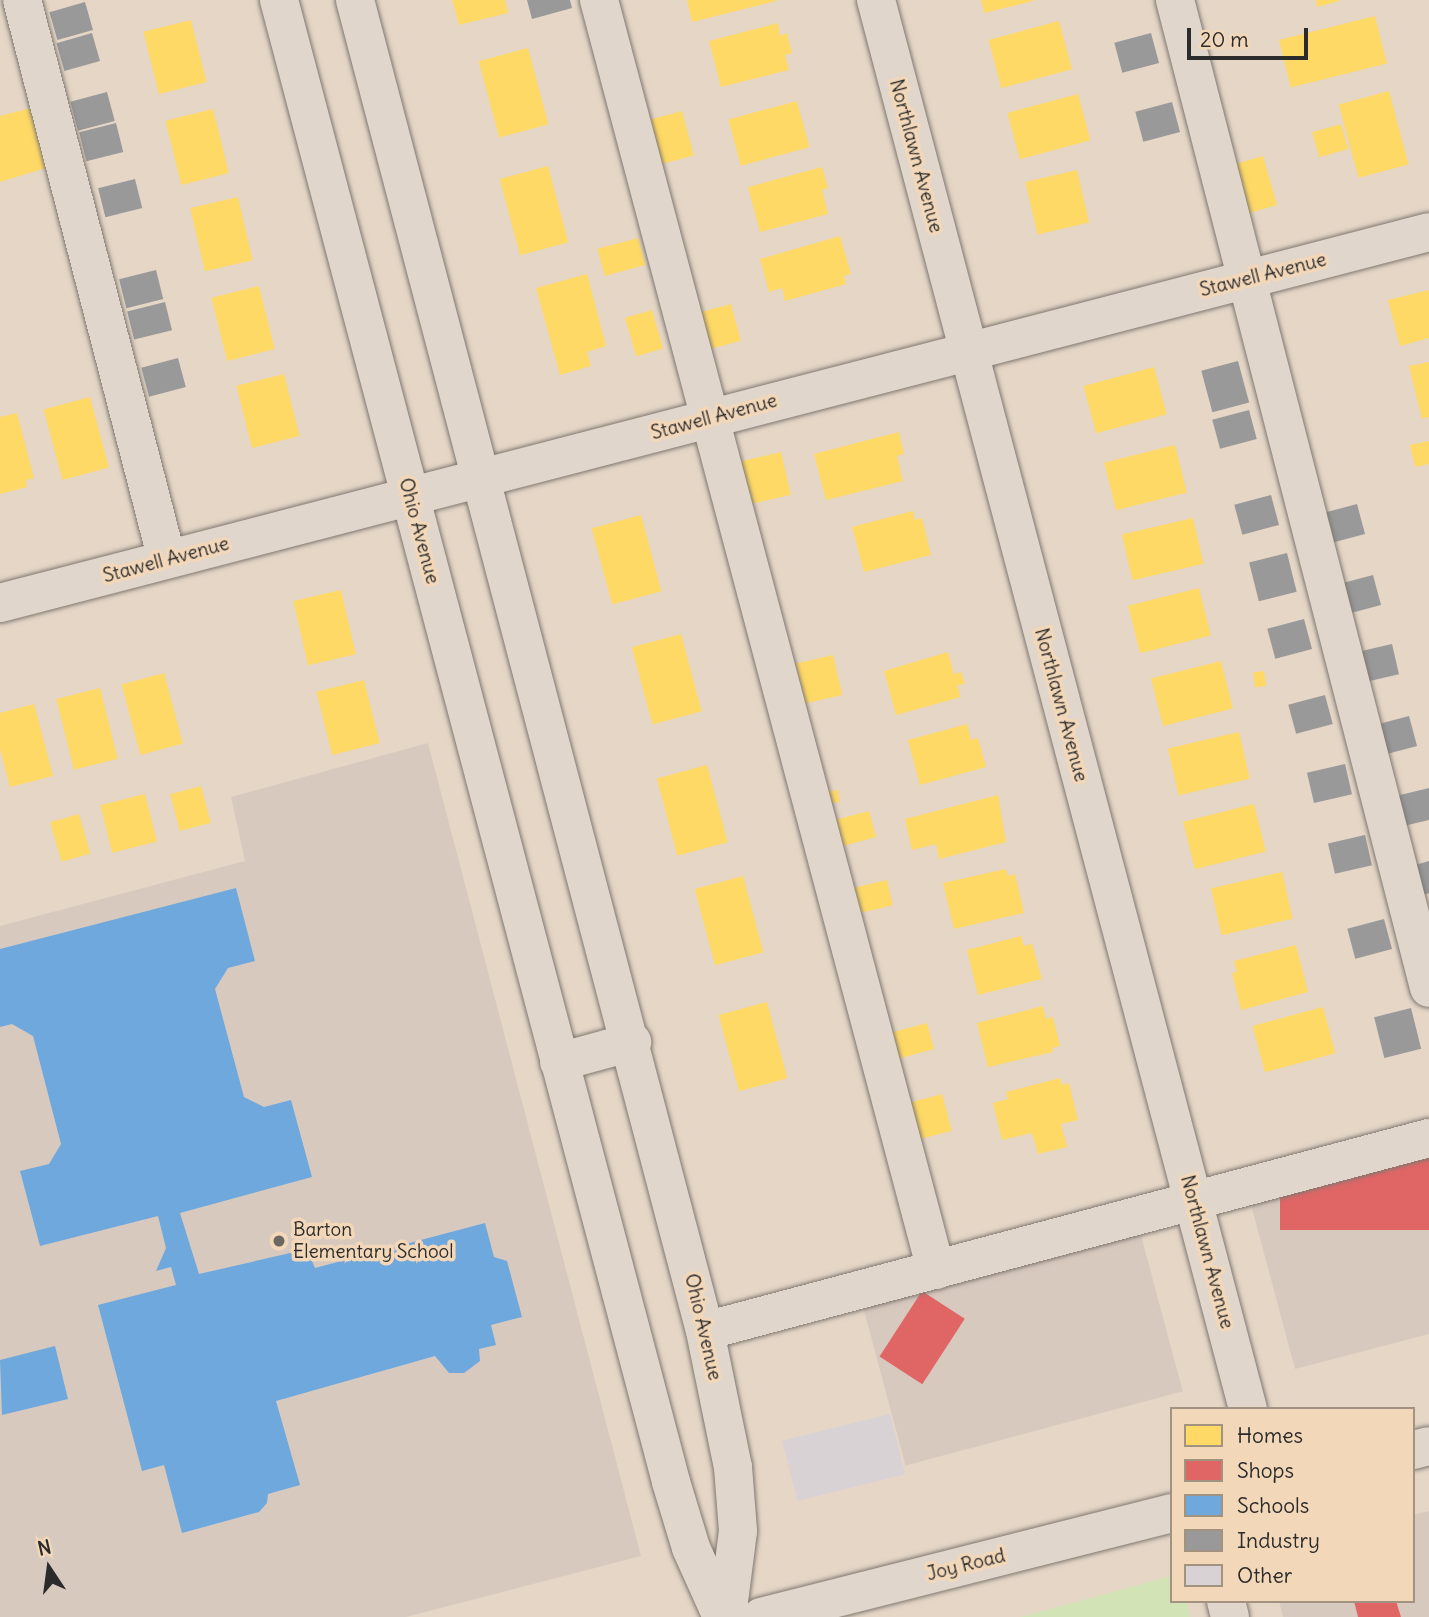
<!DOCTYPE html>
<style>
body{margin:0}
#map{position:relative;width:1429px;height:1617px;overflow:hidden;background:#e5d6c6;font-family:Delius,sans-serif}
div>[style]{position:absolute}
.built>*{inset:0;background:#d8c9bf;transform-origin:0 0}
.green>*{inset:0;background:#d2e3b6}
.homes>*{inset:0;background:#ffd966;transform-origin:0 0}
.shops>*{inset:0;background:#e06666;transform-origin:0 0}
.schools>*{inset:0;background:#6fa8dc}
.industry>*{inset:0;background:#999;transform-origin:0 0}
.building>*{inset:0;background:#d8d2d4;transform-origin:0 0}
.roads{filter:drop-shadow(0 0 2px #7f7871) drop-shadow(0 0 2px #7f7871)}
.minor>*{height:38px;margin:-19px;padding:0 19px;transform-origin:19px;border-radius:19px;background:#e0d6cb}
.dots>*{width:19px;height:19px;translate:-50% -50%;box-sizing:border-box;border:4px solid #f2d7b9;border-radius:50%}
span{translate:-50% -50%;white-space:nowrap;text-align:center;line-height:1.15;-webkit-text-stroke:7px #f2d7b9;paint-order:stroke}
.street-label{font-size:19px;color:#2b2b2b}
.poi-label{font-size:19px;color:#2b2b2b}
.left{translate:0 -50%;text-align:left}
.legend{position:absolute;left:1170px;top:1407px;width:245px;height:196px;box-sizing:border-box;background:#f2d7b9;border:2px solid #a29280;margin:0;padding:9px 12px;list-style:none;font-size:21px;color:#2b2b2b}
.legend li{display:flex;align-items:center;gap:14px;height:35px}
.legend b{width:35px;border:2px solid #a29280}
.north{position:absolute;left:14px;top:1533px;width:70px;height:70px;-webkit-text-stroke:5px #f2d7b9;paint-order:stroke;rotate:347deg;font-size:19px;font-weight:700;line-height:28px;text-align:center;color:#2b2b2b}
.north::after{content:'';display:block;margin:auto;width:24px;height:32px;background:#2b2b2b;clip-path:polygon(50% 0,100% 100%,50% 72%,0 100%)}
.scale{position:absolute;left:1187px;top:28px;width:121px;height:32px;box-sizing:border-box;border:4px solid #2b2b2b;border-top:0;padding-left:9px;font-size:21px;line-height:24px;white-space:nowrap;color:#2b2b2b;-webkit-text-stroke:5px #f2d7b9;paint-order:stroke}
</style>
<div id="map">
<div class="built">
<i style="clip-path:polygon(428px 743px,641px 1556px,406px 1617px,0 1617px,0 926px,245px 861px,231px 797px)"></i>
<i style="clip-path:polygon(1429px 1150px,1429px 1334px,1295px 1369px,1249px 1197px)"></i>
<i style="left:1139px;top:1228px;width:169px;height:287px;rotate:75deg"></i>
<i style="clip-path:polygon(1429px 1511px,1429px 1617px,1283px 1617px,1279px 1601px,1413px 1601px,1413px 1515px)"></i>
</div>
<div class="green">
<i style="clip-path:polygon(1172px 1576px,1172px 1601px,1186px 1601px,1190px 1617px,1020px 1617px)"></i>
</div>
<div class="homes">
<i style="clip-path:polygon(452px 0,505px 0,508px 13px,459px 25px)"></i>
<i style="clip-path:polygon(687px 0,776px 0,776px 1px,692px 22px)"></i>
<i style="clip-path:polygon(981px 0,1033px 0,1033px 1px,984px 13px)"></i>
<i style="clip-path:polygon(1316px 0,1339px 0,1339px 1px,1317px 7px)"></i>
<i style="left:1375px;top:16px;width:49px;height:99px;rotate:76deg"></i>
<i style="left:191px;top:20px;width:64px;height:49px;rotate:76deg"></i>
<i style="left:1059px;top:21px;width:50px;height:73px;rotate:75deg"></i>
<i style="clip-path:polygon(778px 23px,780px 36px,787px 33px,792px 53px,785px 55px,789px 70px,721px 87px,709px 41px)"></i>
<i style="left:528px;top:48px;width:79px;height:51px;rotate:75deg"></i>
<i style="left:1389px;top:91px;width:76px;height:52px;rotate:75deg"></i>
<i style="left:1078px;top:94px;width:48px;height:73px;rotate:75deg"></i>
<i style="left:797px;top:101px;width:48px;height:71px;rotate:75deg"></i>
<i style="clip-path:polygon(31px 108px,49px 167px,0 182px,0 116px)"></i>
<i style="left:213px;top:109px;width:66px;height:49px;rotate:76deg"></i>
<i style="left:682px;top:111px;width:46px;height:39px;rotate:75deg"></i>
<i style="left:1341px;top:124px;width:26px;height:30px;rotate:74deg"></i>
<i style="left:1263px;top:156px;width:51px;height:41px;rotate:74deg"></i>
<i style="left:548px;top:166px;width:79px;height:50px;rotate:75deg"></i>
<i style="clip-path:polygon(822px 167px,828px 188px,822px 190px,828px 214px,760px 232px,748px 187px)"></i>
<i style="left:1077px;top:170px;width:54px;height:53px;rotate:77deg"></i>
<i style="left:238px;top:197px;width:65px;height:49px;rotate:77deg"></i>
<i style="clip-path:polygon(840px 236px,851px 274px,844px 276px,846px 284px,785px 301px,782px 288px,769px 292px,760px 259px)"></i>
<i style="left:638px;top:238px;width:28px;height:42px;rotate:75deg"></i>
<i style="clip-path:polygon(587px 274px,606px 346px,587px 352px,591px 366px,560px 375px,536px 288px)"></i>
<i style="left:259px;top:286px;width:65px;height:49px;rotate:76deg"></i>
<i style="clip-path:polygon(1429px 290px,1429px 338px,1400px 346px,1388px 300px)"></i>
<i style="left:731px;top:304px;width:38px;height:36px;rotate:75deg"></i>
<i style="left:652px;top:310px;width:40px;height:28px;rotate:74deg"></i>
<i style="clip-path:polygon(1429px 362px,1429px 417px,1422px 419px,1409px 366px)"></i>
<i style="left:1154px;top:367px;width:49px;height:73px;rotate:75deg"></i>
<i style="left:284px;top:374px;width:64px;height:49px;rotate:76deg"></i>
<i style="left:90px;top:397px;width:73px;height:48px;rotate:75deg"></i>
<i style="clip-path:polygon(17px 413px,34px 478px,26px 480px,27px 487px,0 494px,0 417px)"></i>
<i style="clip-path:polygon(899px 432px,904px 454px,897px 456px,903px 481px,826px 500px,814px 454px)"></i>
<i style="clip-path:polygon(1429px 441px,1429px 464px,1415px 467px,1410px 445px)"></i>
<i style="left:1175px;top:445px;width:49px;height:73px;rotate:76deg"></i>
<i style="left:781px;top:452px;width:44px;height:44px;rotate:77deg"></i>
<i style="clip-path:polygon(913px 511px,915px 520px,922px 518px,931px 555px,864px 572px,852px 527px)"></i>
<i style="left:641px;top:515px;width:79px;height:51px;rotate:75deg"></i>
<i style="left:1193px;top:518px;width:47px;height:73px;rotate:77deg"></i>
<i style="left:1199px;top:588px;width:49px;height:73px;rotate:76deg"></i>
<i style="left:341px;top:590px;width:66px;height:49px;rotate:77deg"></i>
<i style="left:681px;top:634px;width:80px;height:51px;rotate:75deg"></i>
<i style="clip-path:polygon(948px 652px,954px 674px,961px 672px,965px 684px,957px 685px,961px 697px,896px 715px,884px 671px)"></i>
<i style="left:833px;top:655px;width:41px;height:38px;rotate:77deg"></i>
<i style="left:1221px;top:661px;width:49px;height:72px;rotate:76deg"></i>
<i style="left:1264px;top:671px;width:15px;height:11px;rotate:82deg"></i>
<i style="left:164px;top:673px;width:73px;height:44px;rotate:75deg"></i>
<i style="left:364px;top:680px;width:65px;height:49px;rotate:76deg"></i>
<i style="left:100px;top:688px;width:73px;height:45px;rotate:76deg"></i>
<i style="clip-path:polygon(34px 704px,53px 776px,10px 787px,0 749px,0 713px)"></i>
<i style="clip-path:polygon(967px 724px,971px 740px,978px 738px,986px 767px,920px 785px,908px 740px)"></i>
<i style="left:1239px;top:732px;width:48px;height:73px;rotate:77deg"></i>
<i style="left:707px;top:765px;width:80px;height:52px;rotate:75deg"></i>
<i style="left:201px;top:786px;width:38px;height:32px;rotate:75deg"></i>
<i style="left:838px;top:790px;width:12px;height:10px;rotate:81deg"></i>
<i style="left:145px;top:794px;width:49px;height:46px;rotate:76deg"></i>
<i style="clip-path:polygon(998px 795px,1006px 842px,939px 859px,936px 844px,912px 850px,905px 819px)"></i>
<i style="left:1254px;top:804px;width:49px;height:73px;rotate:76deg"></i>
<i style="left:869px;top:811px;width:27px;height:39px;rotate:75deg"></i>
<i style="left:79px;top:814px;width:41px;height:30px;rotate:74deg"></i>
<i style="clip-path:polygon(1006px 869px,1008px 876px,1015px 874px,1024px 913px,954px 929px,943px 883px)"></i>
<i style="left:1282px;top:872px;width:48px;height:73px;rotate:77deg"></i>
<i style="left:743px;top:876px;width:79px;height:50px;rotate:75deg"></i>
<i style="left:887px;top:880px;width:26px;height:38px;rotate:77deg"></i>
<i style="clip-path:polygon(1021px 936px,1024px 946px,1032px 944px,1042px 979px,978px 995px,967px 950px)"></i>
<i style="clip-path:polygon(1296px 945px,1308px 992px,1241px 1010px,1232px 973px,1237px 972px,1234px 961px)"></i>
<i style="left:767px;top:1002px;width:79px;height:50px;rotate:75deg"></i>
<i style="clip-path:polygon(1043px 1006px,1046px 1019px,1053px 1017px,1060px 1046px,1052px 1048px,1053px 1052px,988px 1067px,977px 1023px)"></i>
<i style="left:1323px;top:1007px;width:48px;height:73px;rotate:75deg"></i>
<i style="left:927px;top:1023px;width:27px;height:41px;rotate:75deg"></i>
<i style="clip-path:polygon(1060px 1078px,1062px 1085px,1069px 1083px,1078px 1120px,1061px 1124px,1067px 1147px,1038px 1154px,1032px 1133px,1002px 1140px,993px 1103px,1008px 1099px,1006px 1092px)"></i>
<i style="left:942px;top:1094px;width:38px;height:39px;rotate:75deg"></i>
</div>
<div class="shops">
<i style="left:1429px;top:1158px;width:72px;height:149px;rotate:90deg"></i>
<i style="left:922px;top:1291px;width:51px;height:78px;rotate:33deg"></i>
<i style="clip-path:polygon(1354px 1601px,1396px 1601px,1401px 1617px,1358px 1617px)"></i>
</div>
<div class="schools">
<i style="clip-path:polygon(236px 888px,255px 961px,228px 968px,215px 989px,244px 1097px,264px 1107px,291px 1100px,312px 1177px,180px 1213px,199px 1274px,299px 1251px,309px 1254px,315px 1268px,485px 1223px,494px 1257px,507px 1261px,522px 1317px,491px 1325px,496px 1345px,479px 1349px,480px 1361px,464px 1373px,449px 1373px,435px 1356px,276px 1401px,300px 1485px,268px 1494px,267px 1503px,259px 1512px,182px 1533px,164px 1465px,142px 1471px,98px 1305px,176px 1285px,171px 1267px,156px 1271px,166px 1248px,158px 1216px,40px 1246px,20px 1171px,49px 1164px,61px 1144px,33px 1036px,12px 1024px,0 1027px,0 949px)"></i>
<i style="clip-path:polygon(55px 1346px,68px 1399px,2px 1415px,0 1360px)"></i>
</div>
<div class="industry">
<i style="clip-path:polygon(527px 0,570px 0,572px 8px,532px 19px)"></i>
<i style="left:85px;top:2px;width:29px;height:37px;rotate:74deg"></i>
<i style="left:92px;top:33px;width:29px;height:37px;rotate:74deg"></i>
<i style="left:1151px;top:33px;width:31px;height:38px;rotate:75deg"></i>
<i style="left:107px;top:92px;width:30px;height:38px;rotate:75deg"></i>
<i style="left:1172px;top:102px;width:31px;height:38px;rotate:75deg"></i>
<i style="left:116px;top:123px;width:30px;height:38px;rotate:76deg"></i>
<i style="left:135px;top:179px;width:30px;height:38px;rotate:76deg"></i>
<i style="left:156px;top:270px;width:30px;height:38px;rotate:76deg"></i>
<i style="left:165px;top:302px;width:29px;height:39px;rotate:76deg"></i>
<i style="left:178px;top:358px;width:30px;height:38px;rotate:75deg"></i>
<i style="left:1238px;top:361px;width:43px;height:38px;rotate:75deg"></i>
<i style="left:1249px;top:410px;width:30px;height:38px;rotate:75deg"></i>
<i style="left:1271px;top:495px;width:31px;height:38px;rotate:75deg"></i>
<i style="left:1357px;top:504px;width:31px;height:38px;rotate:75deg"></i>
<i style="left:1287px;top:553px;width:40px;height:39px;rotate:76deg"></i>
<i style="left:1373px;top:575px;width:31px;height:38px;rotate:75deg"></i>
<i style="left:1304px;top:619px;width:31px;height:38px;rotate:75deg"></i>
<i style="left:1392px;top:644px;width:31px;height:39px;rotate:77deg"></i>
<i style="left:1325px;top:695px;width:30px;height:38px;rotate:75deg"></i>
<i style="left:1409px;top:716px;width:31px;height:38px;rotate:75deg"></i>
<i style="left:1345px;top:764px;width:31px;height:39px;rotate:77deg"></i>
<i style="clip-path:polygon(1429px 788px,1429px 820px,1399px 827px,1392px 797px)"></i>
<i style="left:1365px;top:835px;width:31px;height:38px;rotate:77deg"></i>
<i style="clip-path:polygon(1429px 861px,1429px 893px,1420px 896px,1412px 866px)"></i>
<i style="left:1384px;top:919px;width:31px;height:38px;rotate:75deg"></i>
<i style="left:1411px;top:1008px;width:42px;height:38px;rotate:76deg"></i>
</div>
<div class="building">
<i style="left:890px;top:1414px;width:62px;height:111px;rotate:76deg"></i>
</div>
<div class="roads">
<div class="minor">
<i style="left:22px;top:0;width:578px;rotate:75.48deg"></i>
<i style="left:279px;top:0;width:1533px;rotate:75.18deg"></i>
<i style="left:671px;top:1482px;width:69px;rotate:73.1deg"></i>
<i style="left:691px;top:1548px;width:76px;rotate:65.8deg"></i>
<i style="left:355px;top:0;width:1376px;rotate:75.27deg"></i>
<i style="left:705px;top:1331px;width:139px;rotate:78.4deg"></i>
<i style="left:733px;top:1467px;width:64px;rotate:85.5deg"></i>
<i style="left:738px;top:1531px;width:87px;rotate:97.3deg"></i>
<i style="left:599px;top:0;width:1314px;rotate:75.14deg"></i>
<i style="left:876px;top:0;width:1457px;rotate:75.21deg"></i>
<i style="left:1175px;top:0;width:1020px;rotate:75.58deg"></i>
<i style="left:0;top:603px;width:1476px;rotate:-14.55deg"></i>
<i style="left:559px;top:1062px;width:76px;rotate:-15.3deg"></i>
<i style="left:705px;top:1331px;width:749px;rotate:-14.93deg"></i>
<i style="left:1413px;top:1450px;width:16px;rotate:-14deg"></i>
<i style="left:1226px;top:1601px;width:16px;rotate:76deg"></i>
<i style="left:761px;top:1617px;width:424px;rotate:-14.2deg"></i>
</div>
</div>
<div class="dots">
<i style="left:279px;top:1241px;background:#6c6761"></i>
</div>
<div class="street-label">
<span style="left:916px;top:156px;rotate:75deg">Northlawn Avenue</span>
<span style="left:1263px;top:275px;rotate:-14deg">Stawell Avenue</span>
<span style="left:714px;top:417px;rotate:-15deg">Stawell Avenue</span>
<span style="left:419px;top:531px;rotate:75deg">Ohio Avenue</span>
<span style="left:166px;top:560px;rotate:-15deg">Stawell Avenue</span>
<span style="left:1061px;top:705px;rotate:75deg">Northlawn Avenue</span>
<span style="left:1207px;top:1252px;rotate:75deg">Northlawn Avenue</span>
<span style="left:703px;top:1327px;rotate:77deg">Ohio Avenue</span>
<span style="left:966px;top:1565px;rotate:-14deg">Joy Road</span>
</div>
<div class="poi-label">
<span class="left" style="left:293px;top:1241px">Barton<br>Elementary School</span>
</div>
<ul class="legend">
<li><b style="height:19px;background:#ffd966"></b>Homes</li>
<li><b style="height:19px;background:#e06666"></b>Shops</li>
<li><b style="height:19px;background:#6fa8dc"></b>Schools</li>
<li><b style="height:19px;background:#999"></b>Industry</li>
<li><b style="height:19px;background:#d8d2d4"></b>Other</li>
</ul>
<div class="north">N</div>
<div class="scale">20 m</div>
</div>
